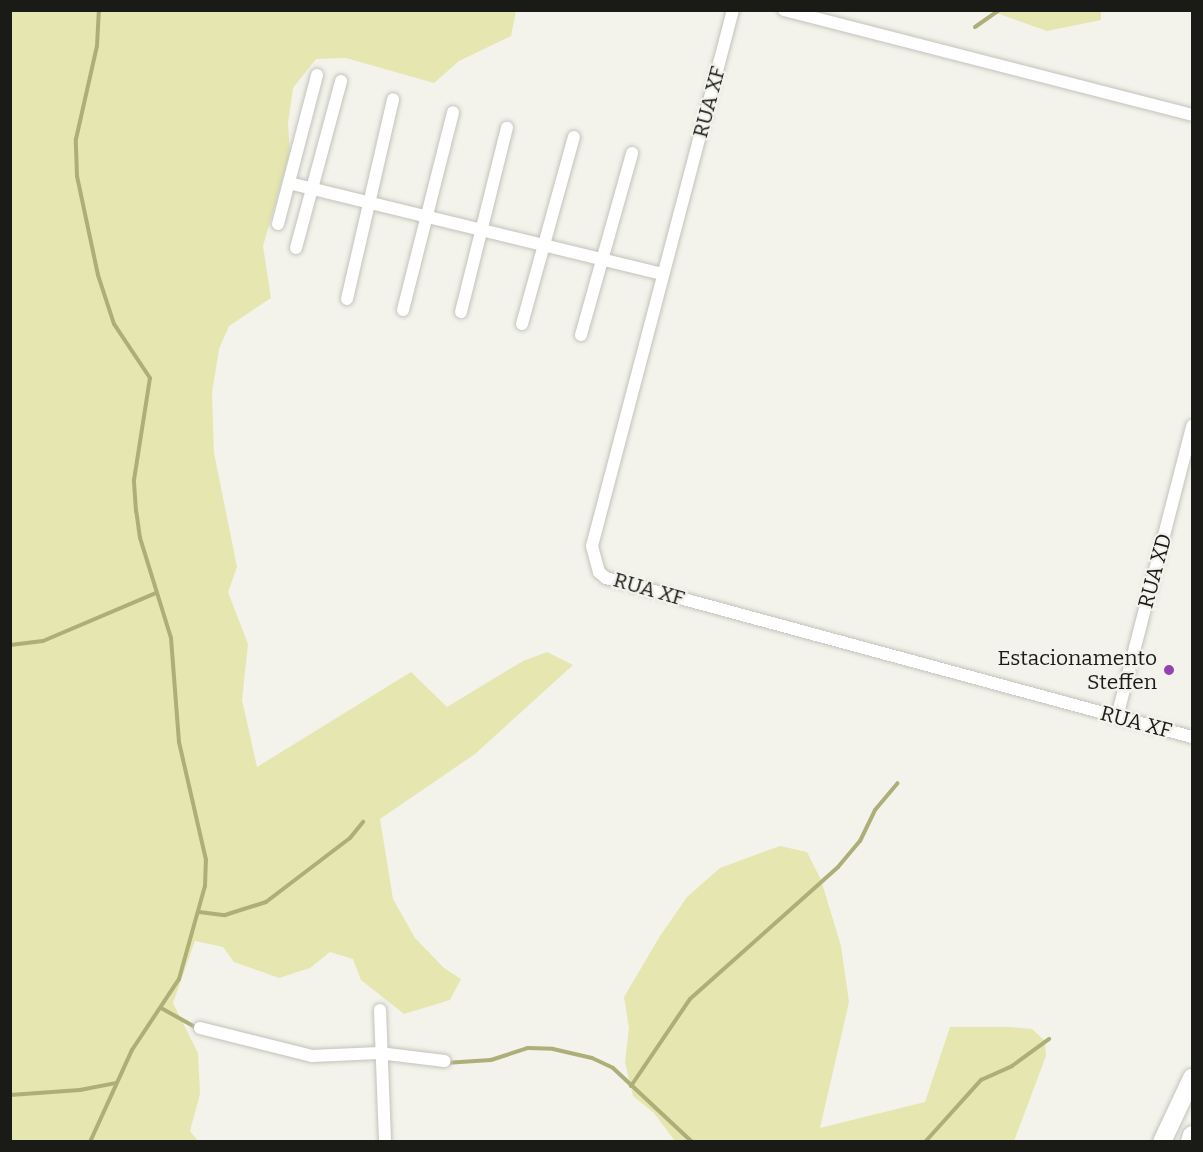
<!DOCTYPE html>
<style>
body{margin:0}
#map{position:relative;width:1203px;height:1152px;overflow:hidden;background:#f3f3ec;font-family:Bitter,serif}
div>[style]{position:absolute}
.green>*{inset:0;background:#e6e6b0}
.stream>*{height:4px;margin:-2px;padding:0 2px;transform-origin:2px;border-radius:2px;background:#aeae79}
.roads{filter:drop-shadow(0 0 2px #c3c3bc) drop-shadow(0 0 2px #c3c3bc)}
.minor>*{height:12px;margin:-6px;padding:0 6px;transform-origin:6px;border-radius:6px;background:#fff}
.secondary>*{height:18px;margin:-9px;padding:0 9px;transform-origin:9px;border-radius:9px;background:#fff}
.dots>*{width:16px;height:16px;translate:-50% -50%;box-sizing:border-box;border:3px solid #f3f3ec;border-radius:50%}
span{translate:-50% -50%;white-space:nowrap;text-align:center;line-height:1.15;-webkit-text-stroke:4.5px #f3f3ec;paint-order:stroke}
.street-label{font-size:21px;color:#1a1a17}
.poi-label{font-size:21px;color:#1a1a17}
.right{translate:-100% -50%;text-align:right}
.frame{position:absolute;inset:0;border:12px solid #1a1a17;pointer-events:none}
</style>
<div id="map">
<div class="green">
<i style="clip-path:polygon(10px 11px,516px 11px,511px 36px,459px 61px,434px 83px,346px 58px,316px 59px,293px 88px,288px 123px,290px 153px,263px 246px,271px 298px,229px 326px,219px 349px,212px 393px,214px 453px,237px 567px,228px 592px,248px 644px,242px 700px,257px 767px,411px 672px,447px 707px,523px 661px,547px 652px,573px 665px,475px 754px,380px 819px,393px 899px,415px 938px,444px 968px,461px 979px,450px 1000px,404px 1014px,361px 980px,353px 959px,330px 952px,310px 968px,279px 978px,234px 962px,223px 947px,195px 941px,173px 1003px,198px 1053px,200px 1094px,190px 1131px,198px 1141px,11px 1141px)"></i>
<i style="clip-path:polygon(991px 11px,1101px 11px,1101px 20px,1047px 31px)"></i>
<i style="clip-path:polygon(780px 846px,807px 852px,821px 880px,841px 946px,849px 1002px,820px 1128px,925px 1102px,950px 1027px,1011px 1027px,1032px 1029px,1045px 1041px,1046px 1056px,1014px 1141px,675px 1141px,654px 1113px,633px 1096px,625px 1062px,629px 1028px,624px 997px,660px 936px,687px 897px,720px 868px)"></i>
</div>
<div class="stream">
<i style="left:975px;top:27px;width:29px;rotate:-35deg"></i>
<i style="left:10px;top:645px;width:33px;rotate:-7deg"></i>
<i style="left:43px;top:641px;width:123px;rotate:-23deg"></i>
<i style="left:199px;top:912px;width:26px;rotate:7deg"></i>
<i style="left:225px;top:915px;width:43px;rotate:-17.6deg"></i>
<i style="left:266px;top:902px;width:106px;rotate:-37.3deg"></i>
<i style="left:350px;top:838px;width:21px;rotate:-51deg"></i>
<i style="left:161px;top:1008px;width:41px;rotate:29.1deg"></i>
<i style="left:445px;top:1063px;width:46px;rotate:-3.7deg"></i>
<i style="left:491px;top:1060px;width:39px;rotate:-18deg"></i>
<i style="left:528px;top:1048px;width:25px;rotate:2deg"></i>
<i style="left:553px;top:1049px;width:40px;rotate:13deg"></i>
<i style="left:592px;top:1058px;width:23px;rotate:25deg"></i>
<i style="left:613px;top:1068px;width:108px;rotate:43.1deg"></i>
<i style="left:631px;top:1086px;width:105px;rotate:-55.9deg"></i>
<i style="left:690px;top:999px;width:198px;rotate:-41.7deg"></i>
<i style="left:838px;top:867px;width:34px;rotate:-50deg"></i>
<i style="left:860px;top:841px;width:34px;rotate:-64deg"></i>
<i style="left:875px;top:810px;width:35px;rotate:-50deg"></i>
<i style="left:10px;top:1095px;width:70px;rotate:-4.1deg"></i>
<i style="left:80px;top:1090px;width:36px;rotate:-11deg"></i>
<i style="left:90px;top:1142px;width:101px;rotate:-65.5deg"></i>
<i style="left:132px;top:1050px;width:85px;rotate:-56.5deg"></i>
<i style="left:179px;top:979px;width:97px;rotate:-74.4deg"></i>
<i style="left:205px;top:886px;width:26px;rotate:-88deg"></i>
<i style="left:206px;top:860px;width:121px;rotate:-102.9deg"></i>
<i style="left:179px;top:742px;width:104px;rotate:-94.4deg"></i>
<i style="left:171px;top:638px;width:105px;rotate:-107.2deg"></i>
<i style="left:140px;top:538px;width:27px;rotate:-98deg"></i>
<i style="left:136px;top:511px;width:31px;rotate:-94deg"></i>
<i style="left:134px;top:480px;width:103px;rotate:-81.1deg"></i>
<i style="left:150px;top:378px;width:65px;rotate:-123.7deg"></i>
<i style="left:114px;top:324px;width:52px;rotate:-108.1deg"></i>
<i style="left:98px;top:275px;width:101px;rotate:-102deg"></i>
<i style="left:77px;top:176px;width:37px;rotate:-92deg"></i>
<i style="left:76px;top:139px;width:95px;rotate:-77.3deg"></i>
<i style="left:97px;top:46px;width:36px;rotate:-87deg"></i>
<i style="left:925px;top:1142px;width:84px;rotate:-47.9deg"></i>
<i style="left:981px;top:1080px;width:34px;rotate:-24deg"></i>
<i style="left:1012px;top:1066px;width:46px;rotate:-36.1deg"></i>
</div>
<div class="roads">
<div class="minor">
<i style="left:733px;top:10px;width:554px;rotate:104.74deg"></i>
<i style="left:592px;top:546px;width:27px;rotate:75deg"></i>
<i style="left:599px;top:572px;width:9px;rotate:41deg"></i>
<i style="left:606px;top:578px;width:607px;rotate:15.18deg"></i>
<i style="left:784px;top:10px;width:421px;rotate:14.4deg"></i>
<i style="left:289px;top:183px;width:385px;rotate:13.7deg"></i>
<i style="left:278px;top:224px;width:154px;rotate:-75.3deg"></i>
<i style="left:296px;top:248px;width:173px;rotate:-74.9deg"></i>
<i style="left:347px;top:299px;width:205px;rotate:-77deg"></i>
<i style="left:403px;top:310px;width:204px;rotate:-75.8deg"></i>
<i style="left:461px;top:312px;width:190px;rotate:-76deg"></i>
<i style="left:522px;top:324px;width:194px;rotate:-74.5deg"></i>
<i style="left:581px;top:335px;width:189px;rotate:-74.3deg"></i>
<i style="left:1117px;top:717px;width:301px;rotate:-75.5deg"></i>
<i style="left:380px;top:1010px;width:132px;rotate:87.8deg"></i>
<i style="left:200px;top:1028px;width:115px;rotate:14deg"></i>
<i style="left:312px;top:1056px;width:67px;rotate:-2.6deg"></i>
<i style="left:379px;top:1053px;width:66px;rotate:6.9deg"></i>
</div>
<div class="secondary">
<i style="left:1162px;top:1142px;width:71px;rotate:-64.9deg"></i>
<i style="left:1190px;top:1142px;width:7px;rotate:-74deg"></i>
</div>
</div>
<div class="dots">
<i style="left:1169px;top:670px;background:#9541af"></i>
</div>
<div class="street-label">
<span style="left:709px;top:102px;rotate:-75deg">RUA XF</span>
<span style="left:1155px;top:571px;rotate:-75deg">RUA XD</span>
<span style="left:649px;top:589px;rotate:16deg">RUA XF</span>
<span style="left:1136px;top:722px;rotate:15deg">RUA XF</span>
</div>
<div class="poi-label">
<span class="right" style="left:1157px;top:670px">Estacionamento<br>Steffen</span>
</div>
<div class="frame"></div>
</div>
